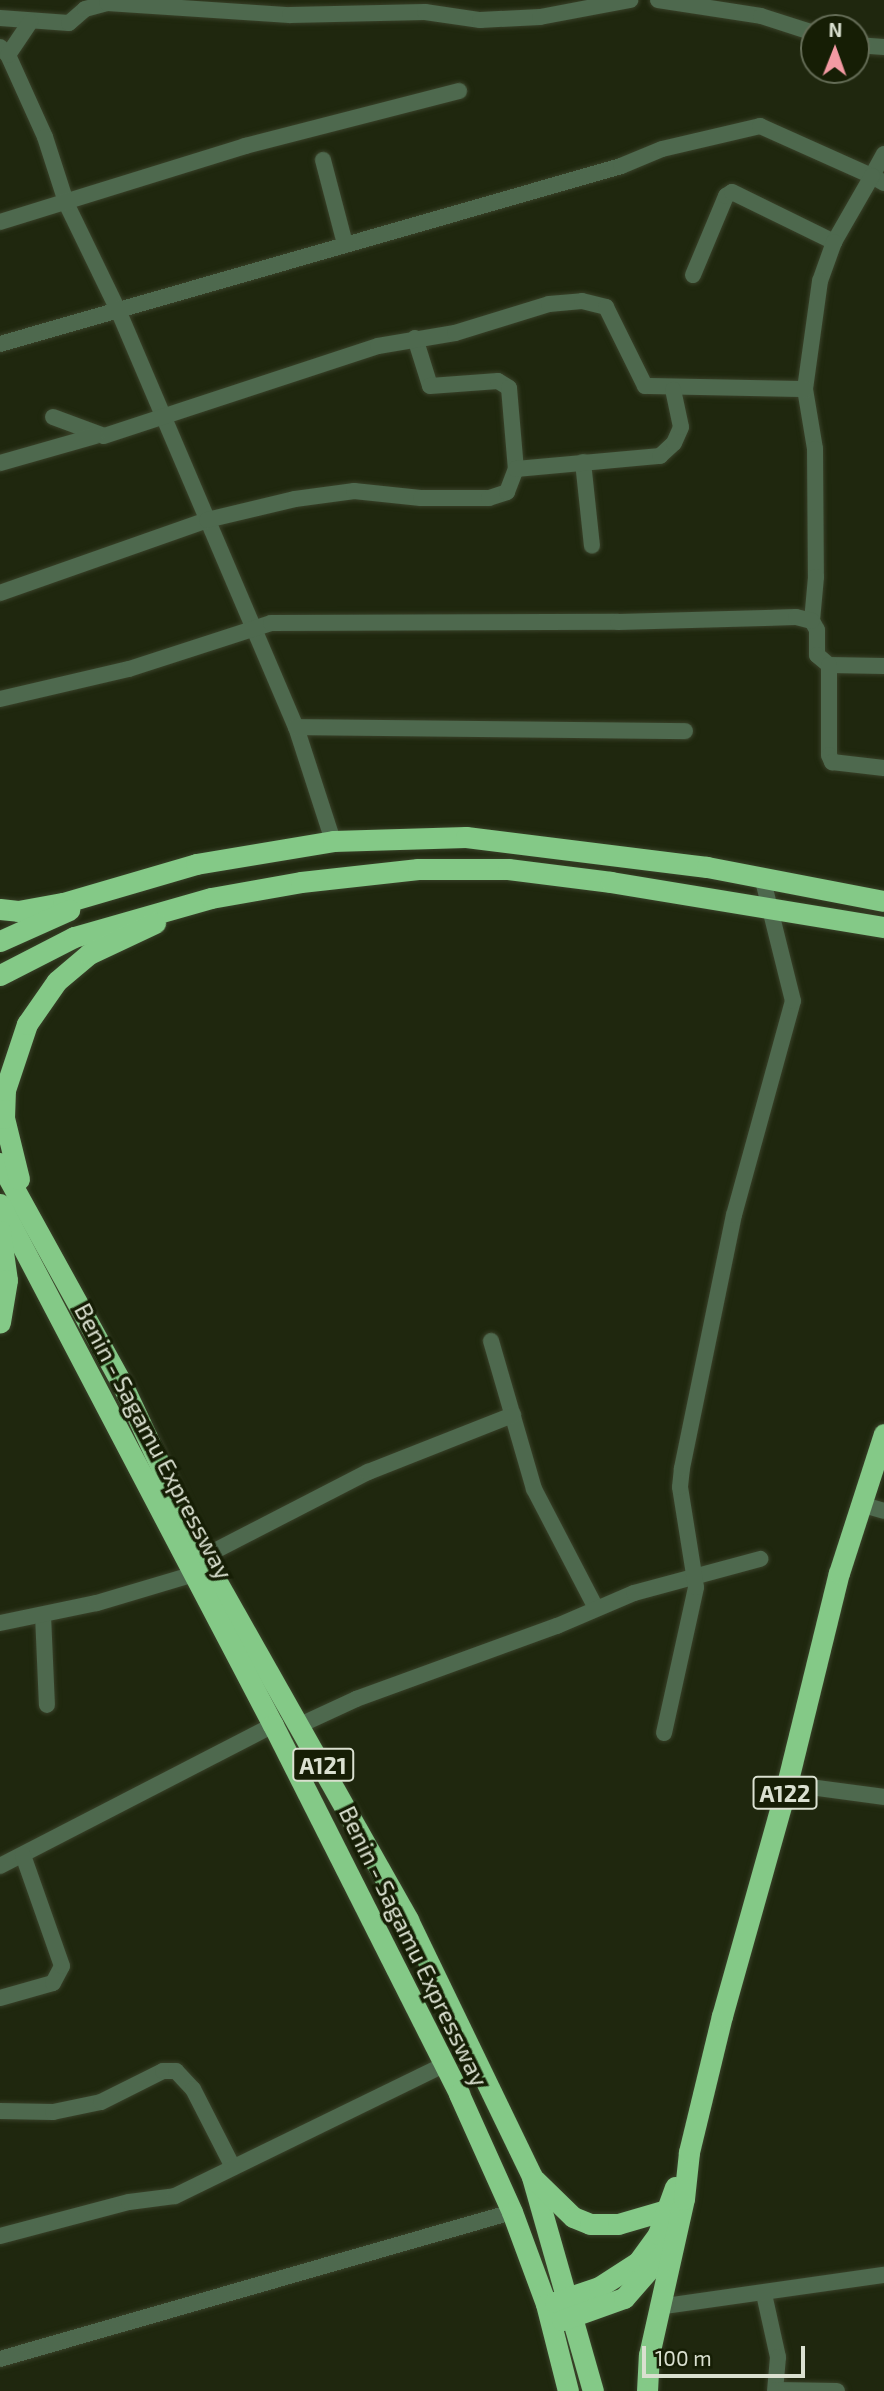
<!DOCTYPE html>
<style>
body{margin:0}
#map{position:relative;width:884px;height:2391px;overflow:hidden;background:#1f270e;font-family:"Exo 2",sans-serif}
div>[style]{position:absolute}
.roads{filter:drop-shadow(0 0 2px #394129) drop-shadow(0 0 2px #394129)}
.minor>*{height:16px;margin:-8px;padding:0 8px;transform-origin:8px;border-radius:8px;background:#4e694e}
.highway>*{height:21px;margin:-10.5px;padding:0 10.5px;transform-origin:10.5px;border-radius:10.5px;background:#84c987}
span{translate:-50% -50%;white-space:nowrap;text-align:center;line-height:1.15;-webkit-text-stroke:7px #161e05;paint-order:stroke}
.shield-label span{padding:2px 5px;background:#161e05;border:2px solid;border-radius:5px;-webkit-text-stroke-width:0}
.shield-label{font-size:23px;color:#dae0d0;font-weight:700}
.street-label{font-size:24px;color:#dae0d0}
.north{position:absolute;left:800px;top:14px;width:70px;height:70px;box-sizing:border-box;background:#161e05;border:2px solid #646c56;border-radius:50%;rotate:1deg;font-size:19px;font-weight:700;line-height:28px;text-align:center;color:#dae0d0}
.north::after{content:'';display:block;margin:auto;width:24px;height:32px;background:#f49aa3;clip-path:polygon(50% 0,100% 100%,50% 72%,0 100%)}
.scale{position:absolute;left:642px;top:2346px;width:163px;height:32px;box-sizing:border-box;border:4px solid #dae0d0;border-top:0;padding-left:9px;font-size:21px;line-height:24px;white-space:nowrap;color:#dae0d0;-webkit-text-stroke:5px #161e05;paint-order:stroke}
</style>
<div id="map">
<div class="roads">
<div class="minor">
<i style="left:658px;top:0;width:104px;rotate:8.8deg"></i>
<i style="left:761px;top:16px;width:56px;rotate:17.8deg"></i>
<i style="left:0;top:18px;width:69px;rotate:4.1deg"></i>
<i style="left:69px;top:23px;width:21px;rotate:-41deg"></i>
<i style="left:85px;top:9px;width:23px;rotate:-15deg"></i>
<i style="left:107px;top:3px;width:183px;rotate:3.8deg"></i>
<i style="left:290px;top:15px;width:135px;rotate:-1.3deg"></i>
<i style="left:425px;top:12px;width:56px;rotate:8.3deg"></i>
<i style="left:480px;top:20px;width:60px;rotate:-2.9deg"></i>
<i style="left:540px;top:17px;width:92px;rotate:-10.7deg"></i>
<i style="left:856px;top:45px;width:28px;rotate:4deg"></i>
<i style="left:0;top:47px;width:11px;rotate:45deg"></i>
<i style="left:8px;top:55px;width:90px;rotate:65.7deg"></i>
<i style="left:45px;top:137px;width:71px;rotate:72.1deg"></i>
<i style="left:67px;top:205px;width:117px;rotate:64.1deg"></i>
<i style="left:118px;top:310px;width:453px;rotate:66.9deg"></i>
<i style="left:296px;top:727px;width:120px;rotate:72deg"></i>
<i style="left:8px;top:55px;width:40px;rotate:-56deg"></i>
<i style="left:884px;top:154px;width:25px;rotate:119deg"></i>
<i style="left:872px;top:176px;width:14px;rotate:30deg"></i>
<i style="left:323px;top:160px;width:87px;rotate:75.3deg"></i>
<i style="left:0;top:222px;width:257px;rotate:-17.2deg"></i>
<i style="left:245px;top:146px;width:221px;rotate:-14.4deg"></i>
<i style="left:693px;top:275px;width:86px;rotate:-67.3deg"></i>
<i style="left:726px;top:196px;width:7px;rotate:-34deg"></i>
<i style="left:732px;top:192px;width:114px;rotate:26.1deg"></i>
<i style="left:415px;top:338px;width:50px;rotate:72.6deg"></i>
<i style="left:430px;top:386px;width:68px;rotate:-4.2deg"></i>
<i style="left:498px;top:381px;width:13px;rotate:32deg"></i>
<i style="left:509px;top:388px;width:81px;rotate:85.1deg"></i>
<i style="left:0;top:344px;width:646px;rotate:-15.99deg"></i>
<i style="left:621px;top:166px;width:44px;rotate:-22.5deg"></i>
<i style="left:662px;top:149px;width:101px;rotate:-13.2deg"></i>
<i style="left:760px;top:126px;width:123px;rotate:24.1deg"></i>
<i style="left:872px;top:176px;width:76px;rotate:119.9deg"></i>
<i style="left:834px;top:242px;width:41px;rotate:109.7deg"></i>
<i style="left:820px;top:281px;width:109px;rotate:97.9deg"></i>
<i style="left:805px;top:389px;width:61px;rotate:80.5deg"></i>
<i style="left:815px;top:449px;width:128px;rotate:89.6deg"></i>
<i style="left:816px;top:577px;width:44px;rotate:95.2deg"></i>
<i style="left:812px;top:621px;width:10px;rotate:61deg"></i>
<i style="left:817px;top:630px;width:25px;rotate:90deg"></i>
<i style="left:817px;top:655px;width:16px;rotate:40deg"></i>
<i style="left:829px;top:665px;width:55px;rotate:1deg"></i>
<i style="left:53px;top:417px;width:54px;rotate:20.4deg"></i>
<i style="left:104px;top:436px;width:288px;rotate:-18.2deg"></i>
<i style="left:378px;top:346px;width:78px;rotate:-9.6deg"></i>
<i style="left:455px;top:333px;width:98px;rotate:-17.1deg"></i>
<i style="left:549px;top:304px;width:33px;rotate:-5deg"></i>
<i style="left:582px;top:301px;width:25px;rotate:14deg"></i>
<i style="left:606px;top:307px;width:88px;rotate:63.7deg"></i>
<i style="left:645px;top:386px;width:160px;rotate:1.1deg"></i>
<i style="left:583px;top:462px;width:84px;rotate:83.9deg"></i>
<i style="left:0;top:463px;width:99px;rotate:-15.9deg"></i>
<i style="left:0;top:593px;width:219px;rotate:-19.4deg"></i>
<i style="left:207px;top:520px;width:90px;rotate:-13.4deg"></i>
<i style="left:295px;top:499px;width:60px;rotate:-7.7deg"></i>
<i style="left:354px;top:491px;width:67px;rotate:6deg"></i>
<i style="left:421px;top:498px;width:68px"></i>
<i style="left:489px;top:498px;width:19px;rotate:-18deg"></i>
<i style="left:507px;top:492px;width:25px;rotate:-69deg"></i>
<i style="left:516px;top:469px;width:145px;rotate:-5.2deg"></i>
<i style="left:660px;top:456px;width:19px;rotate:-43deg"></i>
<i style="left:674px;top:443px;width:17px;rotate:-66deg"></i>
<i style="left:681px;top:427px;width:38px;rotate:-102deg"></i>
<i style="left:829px;top:665px;width:90px;rotate:90deg"></i>
<i style="left:829px;top:755px;width:8px;rotate:67deg"></i>
<i style="left:832px;top:762px;width:52px;rotate:6.6deg"></i>
<i style="left:0;top:699px;width:132px;rotate:-13.1deg"></i>
<i style="left:129px;top:669px;width:149px;rotate:-17.9deg"></i>
<i style="left:271px;top:623px;width:347px;rotate:-0.2deg"></i>
<i style="left:618px;top:622px;width:178px;rotate:-1.6deg"></i>
<i style="left:796px;top:617px;width:16px;rotate:14deg"></i>
<i style="left:296px;top:727px;width:389px;rotate:0.6deg"></i>
<i style="left:491px;top:1341px;width:154px;rotate:73.8deg"></i>
<i style="left:534px;top:1489px;width:134px;rotate:62.5deg"></i>
<i style="left:860px;top:1504px;width:25px;rotate:16deg"></i>
<i style="left:203px;top:1557px;width:186px;rotate:-27.3deg"></i>
<i style="left:368px;top:1472px;width:156px;rotate:-21.5deg"></i>
<i style="left:43px;top:1615px;width:90px;rotate:87.5deg"></i>
<i style="left:0;top:1623px;width:99px;rotate:-11.7deg"></i>
<i style="left:97px;top:1603px;width:101px;rotate:-16.6deg"></i>
<i style="left:300px;top:1725px;width:62px;rotate:-24.9deg"></i>
<i style="left:356px;top:1699px;width:214px;rotate:-20deg"></i>
<i style="left:557px;top:1626px;width:84px;rotate:-23.2deg"></i>
<i style="left:634px;top:1593px;width:131px;rotate:-15.1deg"></i>
<i style="left:664px;top:1733px;width:149px;rotate:-77.6deg"></i>
<i style="left:696px;top:1587px;width:101px;rotate:-99.1deg"></i>
<i style="left:680px;top:1487px;width:19px;rotate:-84deg"></i>
<i style="left:682px;top:1468px;width:258px;rotate:-78.4deg"></i>
<i style="left:734px;top:1215px;width:222px;rotate:-74.6deg"></i>
<i style="left:793px;top:1001px;width:128px;rotate:-104deg"></i>
<i style="left:787px;top:1784px;width:98px;rotate:7.6deg"></i>
<i style="left:0;top:1866px;width:307px;rotate:-27.3deg"></i>
<i style="left:0;top:1998px;width:55px;rotate:-15.8deg"></i>
<i style="left:53px;top:1983px;width:19px;rotate:-62deg"></i>
<i style="left:62px;top:1966px;width:118px;rotate:-109.4deg"></i>
<i style="left:0;top:2111px;width:53px;rotate:1.1deg"></i>
<i style="left:53px;top:2112px;width:49px;rotate:-11.8deg"></i>
<i style="left:101px;top:2102px;width:69px;rotate:-26.6deg"></i>
<i style="left:163px;top:2071px;width:13px"></i>
<i style="left:176px;top:2071px;width:25px;rotate:47deg"></i>
<i style="left:193px;top:2089px;width:88px;rotate:62.9deg"></i>
<i style="left:0;top:2236px;width:133px;rotate:-14.8deg"></i>
<i style="left:129px;top:2202px;width:46px;rotate:-7.4deg"></i>
<i style="left:175px;top:2196px;width:298px;rotate:-26deg"></i>
<i style="left:764px;top:2294px;width:65px;rotate:77.5deg"></i>
<i style="left:778px;top:2357px;width:34px;rotate:95deg"></i>
<i style="left:658px;top:2307px;width:228px;rotate:-8.1deg"></i>
<i style="left:0;top:2359px;width:533px;rotate:-16.02deg"></i>
<i style="left:776px;top:2390px;width:61px;rotate:0.9deg"></i>
</div>
<div class="highway">
<i style="left:0;top:909px;width:18px;rotate:6deg"></i>
<i style="left:18px;top:911px;width:46px;rotate:-10.1deg"></i>
<i style="left:63px;top:903px;width:139px;rotate:-16.3deg"></i>
<i style="left:196px;top:864px;width:139px;rotate:-9.5deg"></i>
<i style="left:333px;top:841px;width:133px;rotate:-1.7deg"></i>
<i style="left:466px;top:837px;width:243px;rotate:7.1deg"></i>
<i style="left:707px;top:867px;width:180px;rotate:10.9deg"></i>
<i style="left:0;top:941px;width:76px;rotate:-24.2deg"></i>
<i style="left:0;top:975px;width:83px;rotate:-27.2deg"></i>
<i style="left:74px;top:937px;width:142px;rotate:-15.9deg"></i>
<i style="left:211px;top:898px;width:91px;rotate:-10.1deg"></i>
<i style="left:301px;top:882px;width:118px;rotate:-6.3deg"></i>
<i style="left:418px;top:869px;width:90px"></i>
<i style="left:508px;top:869px;width:104px;rotate:7.2deg"></i>
<i style="left:611px;top:882px;width:277px;rotate:9.4deg"></i>
<i style="left:0;top:1163px;width:252px;rotate:61.1deg"></i>
<i style="left:122px;top:1384px;width:191px;rotate:64.9deg"></i>
<i style="left:203px;top:1557px;width:417px;rotate:60.5deg"></i>
<i style="left:408px;top:1920px;width:285px;rotate:64.2deg"></i>
<i style="left:532px;top:2177px;width:223px;rotate:74.1deg"></i>
<i style="left:19px;top:1179px;width:63px;rotate:-103.8deg"></i>
<i style="left:4px;top:1118px;width:28px;rotate:-88deg"></i>
<i style="left:5px;top:1090px;width:70px;rotate:-71.6deg"></i>
<i style="left:27px;top:1024px;width:52px;rotate:-55.1deg"></i>
<i style="left:57px;top:981px;width:42px;rotate:-40.2deg"></i>
<i style="left:89px;top:954px;width:73px;rotate:-25.2deg"></i>
<i style="left:0;top:1204px;width:588px;rotate:62.35deg"></i>
<i style="left:273px;top:1725px;width:413px;rotate:63.2deg"></i>
<i style="left:459px;top:2094px;width:129px;rotate:65.8deg"></i>
<i style="left:512px;top:2212px;width:98px;rotate:69.7deg"></i>
<i style="left:546px;top:2304px;width:90px;rotate:75.8deg"></i>
<i style="left:0;top:1231px;width:49px;rotate:81.9deg"></i>
<i style="left:7px;top:1280px;width:43px;rotate:99.5deg"></i>
<i style="left:535px;top:2180px;width:53px;rotate:44.2deg"></i>
<i style="left:573px;top:2217px;width:18px;rotate:22deg"></i>
<i style="left:590px;top:2224px;width:28px"></i>
<i style="left:618px;top:2224px;width:50px;rotate:-16.3deg"></i>
<i style="left:555px;top:2302px;width:46px;rotate:-18.8deg"></i>
<i style="left:599px;top:2287px;width:46px;rotate:-32.7deg"></i>
<i style="left:638px;top:2262px;width:34px;rotate:-54deg"></i>
<i style="left:658px;top:2234px;width:50px;rotate:-70.1deg"></i>
<i style="left:562px;top:2320px;width:66px;rotate:-19.5deg"></i>
<i style="left:624px;top:2298px;width:67px;rotate:-48.7deg"></i>
<i style="left:647px;top:2391px;width:36px;rotate:-87deg"></i>
<i style="left:649px;top:2355px;width:160px;rotate:-77.4deg"></i>
<i style="left:684px;top:2199px;width:47px;rotate:-83.9deg"></i>
<i style="left:689px;top:2152px;width:140px;rotate:-76.4deg"></i>
<i style="left:722px;top:2016px;width:241px;rotate:-74.3deg"></i>
<i style="left:787px;top:1784px;width:217px;rotate:-76.2deg"></i>
<i style="left:839px;top:1573px;width:146px;rotate:-72.1deg"></i>
</div>
</div>
<div class="shield-label">
<span style="left:323px;top:1765px">A121</span>
<span style="left:785px;top:1793px">A122</span>
</div>
<div class="street-label">
<span style="left:154px;top:1441px;rotate:62deg">Benin - Sagamu Expressway</span>
<span style="left:414px;top:1946px;rotate:64deg">Benin - Sagamu Expressway</span>
</div>
<div class="north">N</div>
<div class="scale">100 m</div>
</div>
